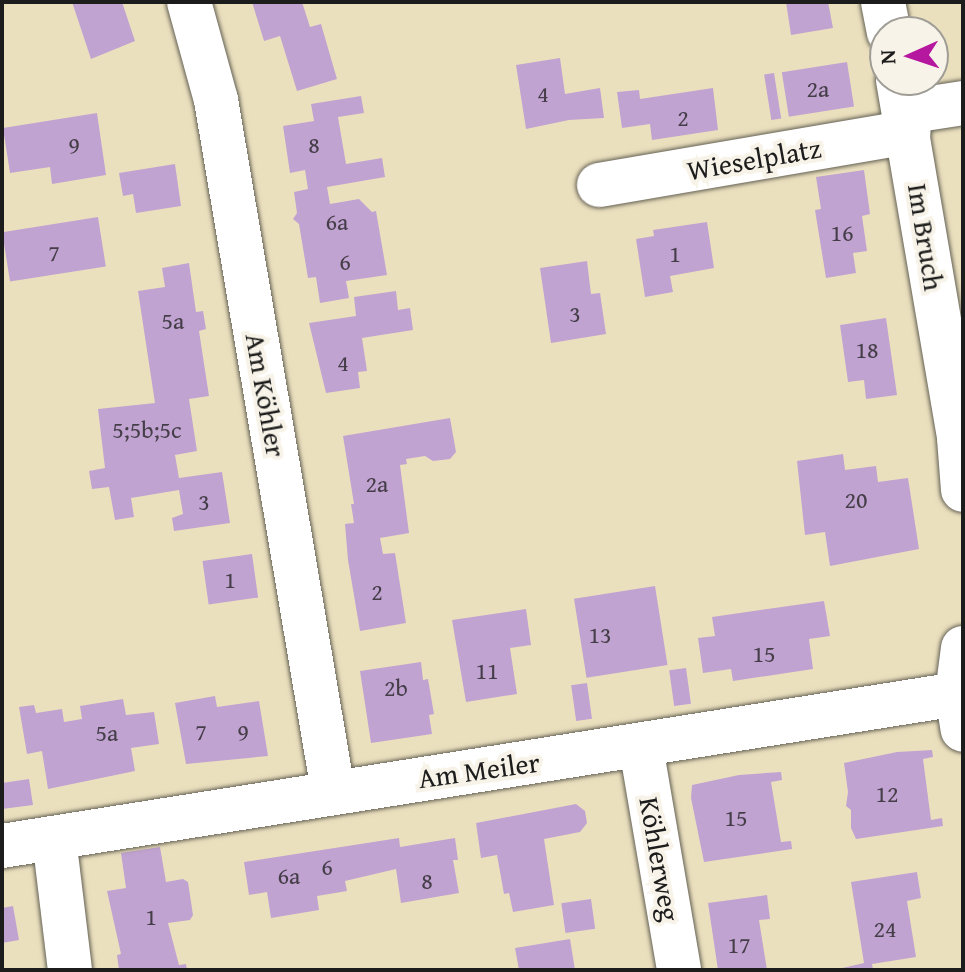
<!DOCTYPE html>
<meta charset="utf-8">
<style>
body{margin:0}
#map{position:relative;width:965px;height:972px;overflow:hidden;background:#ebe0be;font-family:"Gentium Book Plus",serif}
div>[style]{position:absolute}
.building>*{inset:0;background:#c1a3d1;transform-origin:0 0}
.roads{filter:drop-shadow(0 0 2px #646155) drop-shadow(0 0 2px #646155)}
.minor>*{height:44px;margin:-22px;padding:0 22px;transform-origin:22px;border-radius:22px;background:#fff}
span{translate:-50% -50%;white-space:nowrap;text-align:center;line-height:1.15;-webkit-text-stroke:8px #f7f3e8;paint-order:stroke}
.number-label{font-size:24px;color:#453e49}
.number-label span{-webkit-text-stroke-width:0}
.street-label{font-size:28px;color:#1c1c1c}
.frame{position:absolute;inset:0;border:4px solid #1c1c1c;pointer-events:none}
.north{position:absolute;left:869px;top:16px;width:80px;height:80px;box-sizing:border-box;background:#f7f3e8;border:2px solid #9f9d96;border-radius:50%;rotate:267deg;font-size:22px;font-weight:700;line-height:32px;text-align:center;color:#1c1c1c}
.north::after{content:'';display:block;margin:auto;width:28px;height:36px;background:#b5179e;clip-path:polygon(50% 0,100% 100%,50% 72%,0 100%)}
</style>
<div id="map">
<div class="building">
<i style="clip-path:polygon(72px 2px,122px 2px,135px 41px,91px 59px)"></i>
<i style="clip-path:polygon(252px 2px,302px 2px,310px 27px,321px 24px,337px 79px,297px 91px,280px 36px,264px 41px)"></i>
<i style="clip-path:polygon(786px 2px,828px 2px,833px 28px,791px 35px)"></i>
<i style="clip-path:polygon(560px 58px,565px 94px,600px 88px,604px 118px,569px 120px,526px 129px,516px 65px)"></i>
<i style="left:847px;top:62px;width:45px;height:66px;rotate:81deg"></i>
<i style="left:774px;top:73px;width:46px;height:10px;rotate:81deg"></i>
<i style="clip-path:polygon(713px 88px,718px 130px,652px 140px,650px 124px,622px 128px,617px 92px,639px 90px,640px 99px)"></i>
<i style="clip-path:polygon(361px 96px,364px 113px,338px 117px,346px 164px,382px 158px,385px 177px,327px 187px,330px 204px,359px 199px,372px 212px,376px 211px,387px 275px,346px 281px,349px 298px,320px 303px,316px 277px,308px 278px,299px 224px,293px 219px,297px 213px,294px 192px,308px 189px,305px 170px,290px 173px,283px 126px,314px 121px,311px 104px)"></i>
<i style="clip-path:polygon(97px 113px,106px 175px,52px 184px,50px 167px,10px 173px,3px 128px)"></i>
<i style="clip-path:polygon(175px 164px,181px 206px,136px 213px,133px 194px,123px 196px,119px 173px)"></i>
<i style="clip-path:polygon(864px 170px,870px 214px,862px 216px,867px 251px,853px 253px,856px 273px,826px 278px,815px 210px,821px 209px,816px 177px)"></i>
<i style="left:98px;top:217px;width:50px;height:97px;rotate:81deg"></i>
<i style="clip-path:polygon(707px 222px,714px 268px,670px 276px,673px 292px,645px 297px,636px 239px,654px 236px,653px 230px)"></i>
<i style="clip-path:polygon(587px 261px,591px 294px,600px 293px,606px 334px,551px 343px,540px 268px)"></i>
<i style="clip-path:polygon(189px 263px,196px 312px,203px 311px,206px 329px,199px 331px,209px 396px,189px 399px,197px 451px,175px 455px,179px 478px,222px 472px,230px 523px,174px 531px,172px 518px,183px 514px,179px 490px,131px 498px,134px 517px,115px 520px,109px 487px,92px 489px,89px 471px,105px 468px,98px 409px,155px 403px,138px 291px,165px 287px,162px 268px)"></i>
<i style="clip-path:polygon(396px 291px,398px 310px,410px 308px,413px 330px,362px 338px,367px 371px,358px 372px,360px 388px,326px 393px,309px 323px,356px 316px,354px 297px)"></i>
<i style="clip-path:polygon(886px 318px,897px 395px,866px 399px,864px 380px,848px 382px,840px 325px)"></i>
<i style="clip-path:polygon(450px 418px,456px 452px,450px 459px,433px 461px,425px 456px,406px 459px,407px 464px,400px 465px,409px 533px,380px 538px,383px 554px,395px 553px,406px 623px,360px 631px,348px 560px,345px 524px,354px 523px,351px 504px,354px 504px,343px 436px)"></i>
<i style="clip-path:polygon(843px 454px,845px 470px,876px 466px,878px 482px,908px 478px,919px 549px,830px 566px,825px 532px,805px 535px,797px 461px)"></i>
<i style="left:252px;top:554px;width:44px;height:50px;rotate:82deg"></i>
<i style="left:655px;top:586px;width:80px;height:82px;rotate:81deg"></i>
<i style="clip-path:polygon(824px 601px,830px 636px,809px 639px,813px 669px,733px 681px,731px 669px,703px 673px,698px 638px,715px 636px,712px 617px)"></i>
<i style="clip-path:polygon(526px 609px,531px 645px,510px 648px,517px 694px,466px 702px,452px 620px)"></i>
<i style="clip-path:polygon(421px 662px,423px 680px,428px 679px,434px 714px,429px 715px,432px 734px,371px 743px,360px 671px)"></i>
<i style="left:686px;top:668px;width:36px;height:17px;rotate:82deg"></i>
<i style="left:587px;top:683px;width:36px;height:16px;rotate:82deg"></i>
<i style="clip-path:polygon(215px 696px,217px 707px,259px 701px,268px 756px,186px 764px,175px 703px)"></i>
<i style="clip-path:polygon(123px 699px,126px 715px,154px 712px,159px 744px,131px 748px,135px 771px,48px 789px,42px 751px,27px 754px,19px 707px,34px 705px,36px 713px,62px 709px,64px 722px,82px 719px,80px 706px)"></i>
<i style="clip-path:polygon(932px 750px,933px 757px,923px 759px,931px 820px,942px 818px,943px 826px,856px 839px,851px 828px,851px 810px,846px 806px,848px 792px,844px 763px,897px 752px)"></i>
<i style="clip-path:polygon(781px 772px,782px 780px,771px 782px,781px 842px,791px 841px,792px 849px,704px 862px,691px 798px,692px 785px,739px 775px)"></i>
<i style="clip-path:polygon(29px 779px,33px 805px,2px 809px,2px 783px)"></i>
<i style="clip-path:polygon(576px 804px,585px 811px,587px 823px,580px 832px,544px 839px,554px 905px,513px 912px,509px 893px,504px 894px,497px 855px,481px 858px,476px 823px)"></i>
<i style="clip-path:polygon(399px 838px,400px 847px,455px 838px,458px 860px,453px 860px,459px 893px,401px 903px,396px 869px,345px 881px,347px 891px,317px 896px,319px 910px,271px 918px,267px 892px,249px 895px,244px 862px)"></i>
<i style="clip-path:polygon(160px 847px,166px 882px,183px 879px,188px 882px,193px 915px,190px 920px,168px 923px,179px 965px,186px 964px,187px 970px,119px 970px,117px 955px,121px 954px,107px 891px,126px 888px,121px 853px)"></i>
<i style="clip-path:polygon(917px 872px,921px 898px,907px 901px,916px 957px,872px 964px,873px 970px,834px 970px,864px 963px,851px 882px)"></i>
<i style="clip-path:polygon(767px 895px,770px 919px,759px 920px,767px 970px,718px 970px,708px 903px)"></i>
<i style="left:591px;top:899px;width:30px;height:30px;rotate:82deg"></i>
<i style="clip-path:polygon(13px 906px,19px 940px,2px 943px,2px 908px)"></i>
<i style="clip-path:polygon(570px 939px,575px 970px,519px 970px,515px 948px)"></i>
</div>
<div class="roads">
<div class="minor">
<i style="left:189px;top:2px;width:102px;rotate:74.6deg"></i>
<i style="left:216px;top:100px;width:701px;rotate:80.39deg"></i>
<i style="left:883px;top:2px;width:31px;rotate:79deg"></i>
<i style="left:898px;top:80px;width:363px;rotate:80.3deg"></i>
<i style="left:959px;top:438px;width:52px;rotate:85.6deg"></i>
<i style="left:905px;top:112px;width:59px;rotate:-8.8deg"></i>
<i style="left:599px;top:185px;width:314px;rotate:-9.7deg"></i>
<i style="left:963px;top:648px;width:46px;rotate:97.4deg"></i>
<i style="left:957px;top:694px;width:36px;rotate:81deg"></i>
<i style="left:641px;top:747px;width:226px;rotate:80.3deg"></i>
<i style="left:54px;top:838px;width:133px;rotate:83.1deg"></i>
<i style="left:2px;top:846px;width:967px;rotate:-9.04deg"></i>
</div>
</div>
<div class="number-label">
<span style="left:818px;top:89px">2a</span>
<span style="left:543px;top:94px">4</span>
<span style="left:683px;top:118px">2</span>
<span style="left:74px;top:145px">9</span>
<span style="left:314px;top:145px">8</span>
<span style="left:337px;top:222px">6a</span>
<span style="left:842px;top:233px">16</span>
<span style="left:54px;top:253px">7</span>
<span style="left:675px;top:254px">1</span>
<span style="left:345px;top:262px">6</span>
<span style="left:575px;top:314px">3</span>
<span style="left:173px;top:321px">5a</span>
<span style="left:867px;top:350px">18</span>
<span style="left:343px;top:363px">4</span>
<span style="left:147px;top:430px">5;5b;5c</span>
<span style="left:377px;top:484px">2a</span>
<span style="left:856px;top:500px">20</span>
<span style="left:204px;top:502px">3</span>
<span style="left:230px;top:580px">1</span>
<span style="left:377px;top:592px">2</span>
<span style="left:600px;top:635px">13</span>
<span style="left:764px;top:654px">15</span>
<span style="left:487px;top:671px">11</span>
<span style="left:396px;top:688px">2b</span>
<span style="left:201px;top:732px">7</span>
<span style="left:243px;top:732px">9</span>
<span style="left:107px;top:733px">5a</span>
<span style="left:887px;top:794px">12</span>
<span style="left:736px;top:818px">15</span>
<span style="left:327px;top:867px">6</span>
<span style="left:289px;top:876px">6a</span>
<span style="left:427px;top:881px">8</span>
<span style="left:151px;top:917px">1</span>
<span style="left:885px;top:929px">24</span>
<span style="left:739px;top:945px">17</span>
</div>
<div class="street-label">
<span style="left:754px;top:159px;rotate:-10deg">Wieselplatz</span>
<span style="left:926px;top:237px;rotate:81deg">Im Bruch</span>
<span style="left:266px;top:395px;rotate:80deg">Am Köhler</span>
<span style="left:479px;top:770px;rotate:-8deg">Am Meiler</span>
<span style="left:660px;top:859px;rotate:80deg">Köhlerweg</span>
</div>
<div class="frame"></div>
<div class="north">N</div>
</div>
